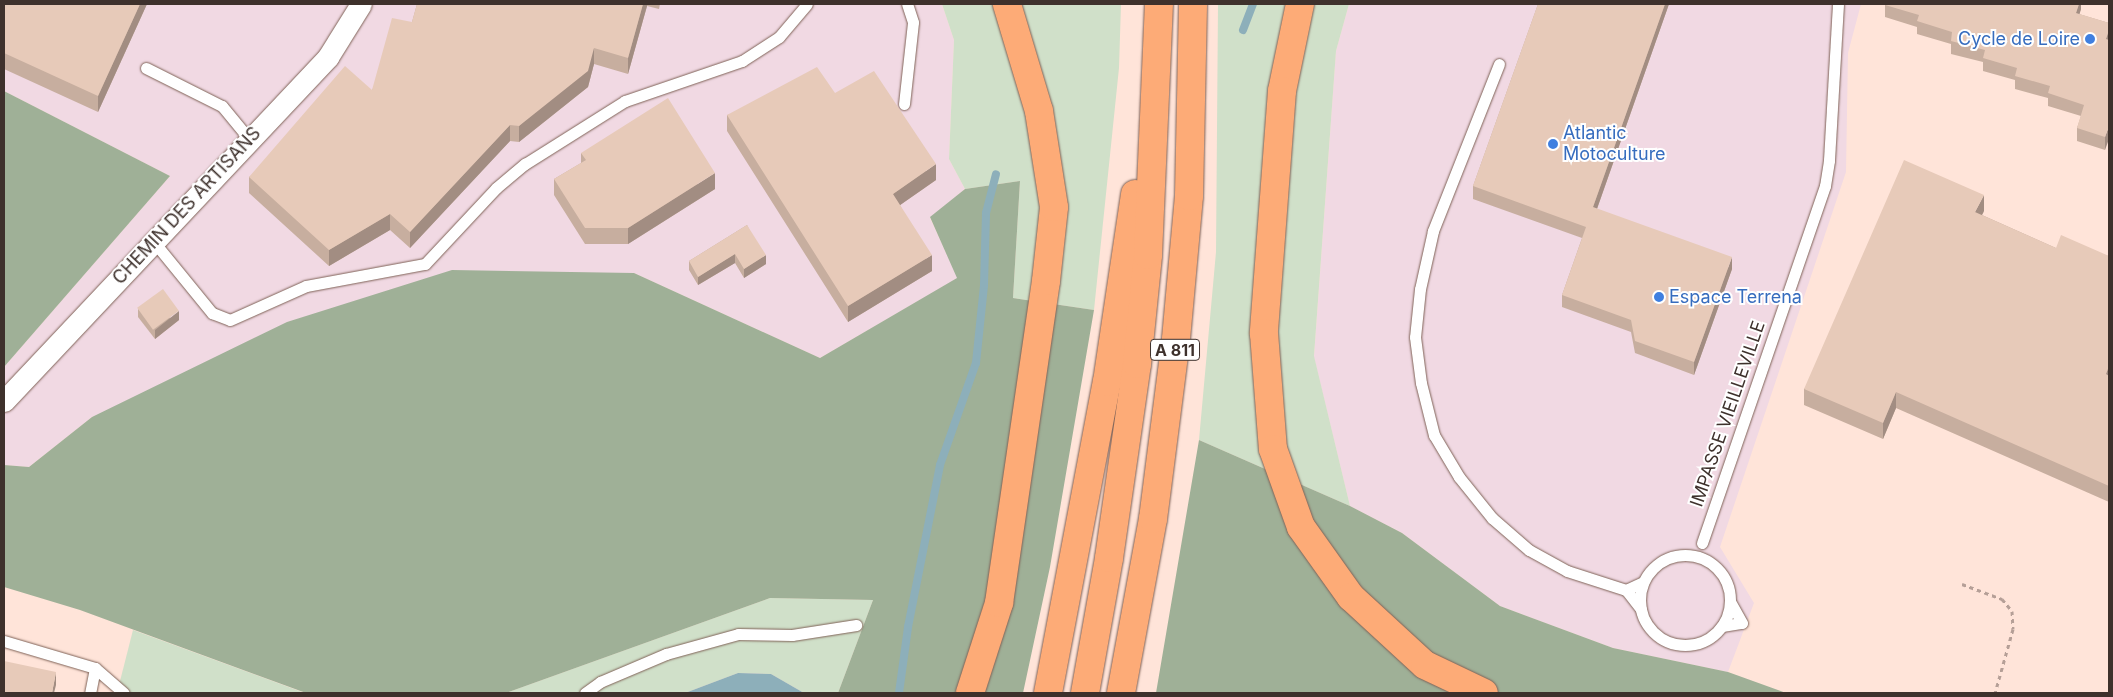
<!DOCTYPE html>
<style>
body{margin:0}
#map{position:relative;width:2113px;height:697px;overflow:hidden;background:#ffe4d9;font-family:Inter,sans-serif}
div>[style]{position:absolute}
.industrial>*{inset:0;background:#f1d9e3}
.green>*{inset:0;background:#d0e0c9}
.forest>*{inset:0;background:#9fb097}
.water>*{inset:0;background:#8dafba}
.stream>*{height:8px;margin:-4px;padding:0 4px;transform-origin:4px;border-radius:4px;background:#8dafba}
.path>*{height:3px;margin-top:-1.5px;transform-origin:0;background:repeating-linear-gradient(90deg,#b59f97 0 4px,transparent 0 8px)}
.roads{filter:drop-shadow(0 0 1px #7f6257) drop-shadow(0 0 1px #7f6257)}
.lane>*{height:11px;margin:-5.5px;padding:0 5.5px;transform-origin:5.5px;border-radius:5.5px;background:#fff}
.lane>.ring{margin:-5.5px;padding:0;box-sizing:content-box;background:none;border:11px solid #fff;border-radius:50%}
.street>*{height:21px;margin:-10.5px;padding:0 10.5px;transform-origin:10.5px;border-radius:10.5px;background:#fff}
.highway>*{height:28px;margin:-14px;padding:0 14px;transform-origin:14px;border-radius:14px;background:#fdab77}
.wall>*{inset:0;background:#c7ae9f}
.shaded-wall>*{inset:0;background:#a28d82}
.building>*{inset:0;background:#e7cab9;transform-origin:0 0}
.dots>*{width:14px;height:14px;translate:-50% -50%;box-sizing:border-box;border:2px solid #fff;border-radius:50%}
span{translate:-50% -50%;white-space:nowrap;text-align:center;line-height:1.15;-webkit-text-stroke:4px #fff;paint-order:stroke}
.shield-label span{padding:1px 4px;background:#fff;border:1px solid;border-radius:4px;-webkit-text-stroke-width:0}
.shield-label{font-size:16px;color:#3e312c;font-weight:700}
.shop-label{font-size:18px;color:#366cbe}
.right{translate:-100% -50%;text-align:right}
.left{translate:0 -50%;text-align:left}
.street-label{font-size:18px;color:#3e312c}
.frame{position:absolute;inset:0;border:5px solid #3e312c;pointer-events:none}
</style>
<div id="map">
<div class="industrial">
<i style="clip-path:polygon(4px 4px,942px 4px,954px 40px,949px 159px,965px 189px,930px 218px,958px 278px,820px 358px,634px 273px,92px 417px,29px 467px,4px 465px,4px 367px,170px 176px,4px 91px)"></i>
<i style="clip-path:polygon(1349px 4px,1861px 4px,1848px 53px,1846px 172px,1720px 547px,1754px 603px,1728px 672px,1613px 648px,1500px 606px,1402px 533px,1350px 506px,1314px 357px,1336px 51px)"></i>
</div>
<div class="green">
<i style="clip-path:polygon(942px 4px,1121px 4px,1119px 68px,1094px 310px,1013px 298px,1020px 181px,965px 189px,949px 159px,954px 40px)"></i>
<i style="clip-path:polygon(1218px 4px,1349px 4px,1336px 51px,1314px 356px,1350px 506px,1199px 440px,1216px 252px)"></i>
<i style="clip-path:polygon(770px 598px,873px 600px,838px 693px,804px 693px,771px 674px,738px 673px,685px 693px,506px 693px)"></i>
<i style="clip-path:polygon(133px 630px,305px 693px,117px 693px)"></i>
</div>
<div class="forest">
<i style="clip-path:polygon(4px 91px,170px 176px,4px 367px)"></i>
<i style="clip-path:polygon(1020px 181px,1013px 298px,1094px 310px,1050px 567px,1023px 693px,838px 693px,873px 600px,770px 598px,506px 693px,306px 693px,80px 610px,4px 587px,4px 465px,29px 467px,92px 417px,287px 322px,452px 270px,634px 273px,820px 358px,957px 278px,930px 217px,965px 189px)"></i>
<i style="clip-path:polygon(1199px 440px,1350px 506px,1402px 533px,1500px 606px,1613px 648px,1728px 672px,1786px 693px,1156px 693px)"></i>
</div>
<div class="water">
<i style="clip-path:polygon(738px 673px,771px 674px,804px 693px,685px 693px)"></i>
</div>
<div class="stream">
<i style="left:1243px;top:30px;width:28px;rotate:-69deg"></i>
<i style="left:899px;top:693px;width:67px;rotate:-82.2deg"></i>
<i style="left:908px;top:627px;width:165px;rotate:-78.8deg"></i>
<i style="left:940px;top:465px;width:108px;rotate:-70.6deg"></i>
<i style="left:976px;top:363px;width:78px;rotate:-84.1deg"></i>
<i style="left:984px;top:285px;width:72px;rotate:-88.4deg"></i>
<i style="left:986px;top:213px;width:40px;rotate:-75.6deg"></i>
</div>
<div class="path">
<i style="left:1962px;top:584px;width:43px;rotate:20.6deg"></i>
<i style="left:2002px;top:599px;width:16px;rotate:50deg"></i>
<i style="left:2012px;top:611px;width:18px;rotate:87deg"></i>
<i style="left:2013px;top:629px;width:66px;rotate:105.7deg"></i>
</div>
<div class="roads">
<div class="lane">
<i style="left:1499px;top:64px;width:180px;rotate:111.6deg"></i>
<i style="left:1433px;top:231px;width:59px;rotate:102.6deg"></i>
<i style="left:1420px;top:289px;width:48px;rotate:95.9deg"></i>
<i style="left:1415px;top:337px;width:46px;rotate:82.6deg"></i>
<i style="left:1421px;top:383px;width:54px;rotate:76deg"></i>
<i style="left:1434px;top:435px;width:49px;rotate:59.2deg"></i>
<i style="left:1459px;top:477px;width:53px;rotate:51.2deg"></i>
<i style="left:1492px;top:518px;width:49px;rotate:40.9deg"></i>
<i style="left:1529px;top:550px;width:43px;rotate:28.9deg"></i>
<i style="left:1567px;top:571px;width:62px;rotate:17.9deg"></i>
<i style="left:146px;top:68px;width:85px;rotate:26.6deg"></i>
<i style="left:222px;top:106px;width:44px;rotate:50.5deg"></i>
<i style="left:904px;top:104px;width:82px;rotate:-83.7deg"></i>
<i style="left:913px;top:22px;width:19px;rotate:-108deg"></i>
<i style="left:154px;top:242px;width:92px;rotate:50.8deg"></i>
<i style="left:212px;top:313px;width:19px;rotate:21deg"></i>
<i style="left:230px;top:320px;width:83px;rotate:-24.1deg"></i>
<i style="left:306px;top:286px;width:121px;rotate:-10.5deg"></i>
<i style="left:425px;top:264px;width:104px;rotate:-46.9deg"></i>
<i style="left:496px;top:188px;width:38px;rotate:-40deg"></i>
<i style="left:525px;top:164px;width:118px;rotate:-32.2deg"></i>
<i style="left:625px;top:101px;width:124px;rotate:-18.9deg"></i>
<i style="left:742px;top:61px;width:44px;rotate:-33deg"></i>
<i style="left:779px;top:37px;width:43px;rotate:-49.7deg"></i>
<i style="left:1702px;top:543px;width:378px;rotate:-71deg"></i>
<i style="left:1825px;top:186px;width:26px;rotate:-81deg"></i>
<i style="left:1829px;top:160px;width:156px;rotate:-86.7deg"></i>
<i class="ring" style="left:1640px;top:555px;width:79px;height:79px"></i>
<i style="left:1641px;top:609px;width:24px;rotate:-128deg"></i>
<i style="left:1626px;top:590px;width:19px;rotate:-25deg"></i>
<i style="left:1722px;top:626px;width:20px;rotate:-9deg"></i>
<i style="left:1742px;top:623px;width:23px;rotate:-119deg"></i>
<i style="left:4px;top:641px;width:95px;rotate:16.5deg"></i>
<i style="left:95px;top:668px;width:25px;rotate:101deg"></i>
<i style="left:95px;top:668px;width:38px;rotate:41deg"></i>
<i style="left:585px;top:693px;width:19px;rotate:-36deg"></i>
<i style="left:600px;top:682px;width:72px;rotate:-23deg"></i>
<i style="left:666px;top:654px;width:75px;rotate:-15.5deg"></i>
<i style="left:738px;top:634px;width:54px;rotate:1.1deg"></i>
<i style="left:792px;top:635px;width:65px;rotate:-8.9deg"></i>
</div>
<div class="street">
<i style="left:4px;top:401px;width:473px;rotate:-46.7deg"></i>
<i style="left:328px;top:57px;width:62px;rotate:-58.1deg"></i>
</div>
<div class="highway">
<i style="left:1300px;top:4px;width:89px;rotate:101.7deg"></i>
<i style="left:1282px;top:91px;width:243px;rotate:94.3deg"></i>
<i style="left:1264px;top:333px;width:116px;rotate:85.6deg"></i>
<i style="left:1273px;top:449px;width:83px;rotate:70.3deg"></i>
<i style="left:1301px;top:527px;width:86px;rotate:54.5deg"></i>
<i style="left:1351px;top:597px;width:100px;rotate:42.6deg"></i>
<i style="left:1425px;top:665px;width:65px;rotate:25.4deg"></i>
<i style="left:970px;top:693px;width:95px;rotate:-72.1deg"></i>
<i style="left:999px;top:603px;width:325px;rotate:-81.7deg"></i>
<i style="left:1046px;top:281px;width:74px;rotate:-83.8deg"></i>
<i style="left:1054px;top:207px;width:97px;rotate:-98.9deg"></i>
<i style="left:1039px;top:111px;width:112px;rotate:-106.7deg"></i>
<i style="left:1048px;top:693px;width:317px;rotate:-79.3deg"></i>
<i style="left:1107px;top:382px;width:190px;rotate:-81.5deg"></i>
<i style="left:1085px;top:693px;width:137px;rotate:-79.9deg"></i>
<i style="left:1109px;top:558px;width:196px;rotate:-81.8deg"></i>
<i style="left:1137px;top:364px;width:110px;rotate:-84.2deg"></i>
<i style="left:1148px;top:255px;width:251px;rotate:-87.5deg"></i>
<i style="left:1121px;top:693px;width:177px;rotate:-79.6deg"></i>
<i style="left:1153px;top:519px;width:181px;rotate:-82.7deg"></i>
<i style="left:1176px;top:339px;width:144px;rotate:-84.8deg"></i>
<i style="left:1189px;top:196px;width:192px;rotate:-88.8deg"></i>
</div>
</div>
<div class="wall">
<i style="clip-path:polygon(4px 4px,147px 4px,98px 112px,4px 69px)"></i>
<i style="clip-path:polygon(417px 4px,660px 4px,659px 9px,647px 6px,628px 74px,594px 64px,588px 87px,519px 142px,510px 141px,410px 248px,390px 230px,329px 266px,249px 193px,249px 177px,372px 90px,412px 22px)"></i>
<i style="clip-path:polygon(1538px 4px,1669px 4px,1597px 209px,1732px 269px,1694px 375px,1635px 353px,1631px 332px,1562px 307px,1562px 295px,1582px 238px,1473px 199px,1473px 186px)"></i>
<i style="clip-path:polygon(1885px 4px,2081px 4px,2081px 9px,2079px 14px,2109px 23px,2105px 150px,2077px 141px,2077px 128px,2081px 116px,2048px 106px,2048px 98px,2015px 89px,2015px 80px,1983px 71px,1983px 62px,1951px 54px,1951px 44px,1917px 34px,1917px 27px,1885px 17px)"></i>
<i style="clip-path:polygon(835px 93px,936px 180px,900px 205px,932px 271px,848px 322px,727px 131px,727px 115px)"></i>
<i style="clip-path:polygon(581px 153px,715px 189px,628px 244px,585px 244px,554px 195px,554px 179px,581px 163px)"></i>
<i style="clip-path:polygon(1984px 211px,1982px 215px,2056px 248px,2109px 256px,2109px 502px,1896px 408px,1883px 439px,1804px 405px,1804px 389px)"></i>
<i style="clip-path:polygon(747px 225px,766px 264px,744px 278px,735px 263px,698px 285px,689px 270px,689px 261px)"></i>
<i style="clip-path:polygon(138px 309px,179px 320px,155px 339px,138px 317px)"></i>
</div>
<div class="shaded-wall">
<i style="clip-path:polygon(140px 4px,147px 4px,98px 112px,98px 96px)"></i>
<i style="clip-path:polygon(643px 4px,647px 4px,647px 6px,628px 74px,628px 58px)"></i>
<i style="clip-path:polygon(1665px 4px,1669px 4px,1593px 220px,1593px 207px)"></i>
<i style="clip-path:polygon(2079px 4px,2081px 4px,2081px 9px,2076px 26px,2076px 13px)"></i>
<i style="clip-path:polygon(2109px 30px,2109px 43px,2106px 39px)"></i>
<i style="clip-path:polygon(594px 48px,594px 64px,588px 87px,519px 142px,519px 126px)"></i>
<i style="clip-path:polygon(510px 125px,510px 141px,410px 248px,410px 232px)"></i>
<i style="clip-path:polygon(2109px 126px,2109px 139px,2105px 150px,2105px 137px)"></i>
<i style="clip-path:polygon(936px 164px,936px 180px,893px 210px,893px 194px)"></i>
<i style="clip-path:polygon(715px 173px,715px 189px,628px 244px,628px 228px)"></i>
<i style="clip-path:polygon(1984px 195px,1984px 211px,1975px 228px,1975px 212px)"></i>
<i style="clip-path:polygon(390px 214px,390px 230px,329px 266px,329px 250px)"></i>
<i style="clip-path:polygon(735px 254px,735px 263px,698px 285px,698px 277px)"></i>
<i style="clip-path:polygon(766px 255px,766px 264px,744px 278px,744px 269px)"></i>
<i style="clip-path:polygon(932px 255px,932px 271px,848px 322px,848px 306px)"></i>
<i style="clip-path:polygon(1732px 257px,1732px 269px,1694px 375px,1694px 362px)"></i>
<i style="clip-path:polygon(179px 311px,179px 320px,155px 339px,155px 330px)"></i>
<i style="clip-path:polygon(2109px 366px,2109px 382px,2106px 374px)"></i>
<i style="clip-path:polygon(1896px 392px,1896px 408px,1883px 439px,1883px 423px)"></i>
<i style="clip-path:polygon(56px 672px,56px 685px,54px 693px,52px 693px)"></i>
</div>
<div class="building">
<i style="clip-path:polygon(4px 4px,140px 4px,98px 96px,4px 53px)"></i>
<i style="clip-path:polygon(417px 4px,643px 4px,628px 58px,594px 48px,588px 71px,519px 126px,510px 125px,410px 232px,390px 214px,329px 250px,249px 177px,345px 66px,372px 90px,392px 18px,412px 22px)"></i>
<i style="clip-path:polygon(1538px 4px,1665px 4px,1593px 207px,1732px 257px,1694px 362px,1635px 341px,1631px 320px,1562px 295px,1586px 227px,1473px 186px)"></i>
<i style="clip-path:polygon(1885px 4px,2079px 4px,2076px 13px,2109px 23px,2109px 30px,2106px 39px,2109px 40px,2109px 126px,2105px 137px,2077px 128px,2084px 105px,2048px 93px,2050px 86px,2015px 76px,2017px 68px,1983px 58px,1985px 50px,1951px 41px,1952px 32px,1917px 21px,1919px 15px,1885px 5px)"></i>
<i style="clip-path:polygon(817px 67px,835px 93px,874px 71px,936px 164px,893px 194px,932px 255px,848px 306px,727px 115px)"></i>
<i style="clip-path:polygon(668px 98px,715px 173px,628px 228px,585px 228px,554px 179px,586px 160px,581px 153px)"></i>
<i style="clip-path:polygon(1904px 160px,1984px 195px,1975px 212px,2056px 248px,2061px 235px,2109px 256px,2109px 366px,2106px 374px,2109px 376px,2109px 486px,1896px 392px,1883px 423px,1804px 389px)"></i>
<i style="clip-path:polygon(747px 225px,766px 255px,744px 269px,735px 254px,698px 277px,689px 261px)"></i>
<i style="left:163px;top:289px;width:27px;height:32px;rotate:54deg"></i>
<i style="clip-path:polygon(4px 661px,56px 672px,52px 693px,4px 693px)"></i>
</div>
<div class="dots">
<i style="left:2090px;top:39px;background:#3f7fe0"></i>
<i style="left:1553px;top:144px;background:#3f7fe0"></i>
<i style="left:1659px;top:297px;background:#3f7fe0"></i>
</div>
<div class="shield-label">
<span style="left:1175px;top:350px">A 811</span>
</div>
<div class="shop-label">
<span class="right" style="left:2080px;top:39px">Cycle de Loire</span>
<span class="left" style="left:1563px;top:144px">Atlantic<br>Motoculture</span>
<span class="left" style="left:1669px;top:297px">Espace Terrena</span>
</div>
<div class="street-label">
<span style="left:187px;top:206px;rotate:-47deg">CHEMIN DES ARTISANS</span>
<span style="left:1728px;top:414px;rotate:-71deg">IMPASSE VIEILLEVILLE</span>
</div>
<div class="frame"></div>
</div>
